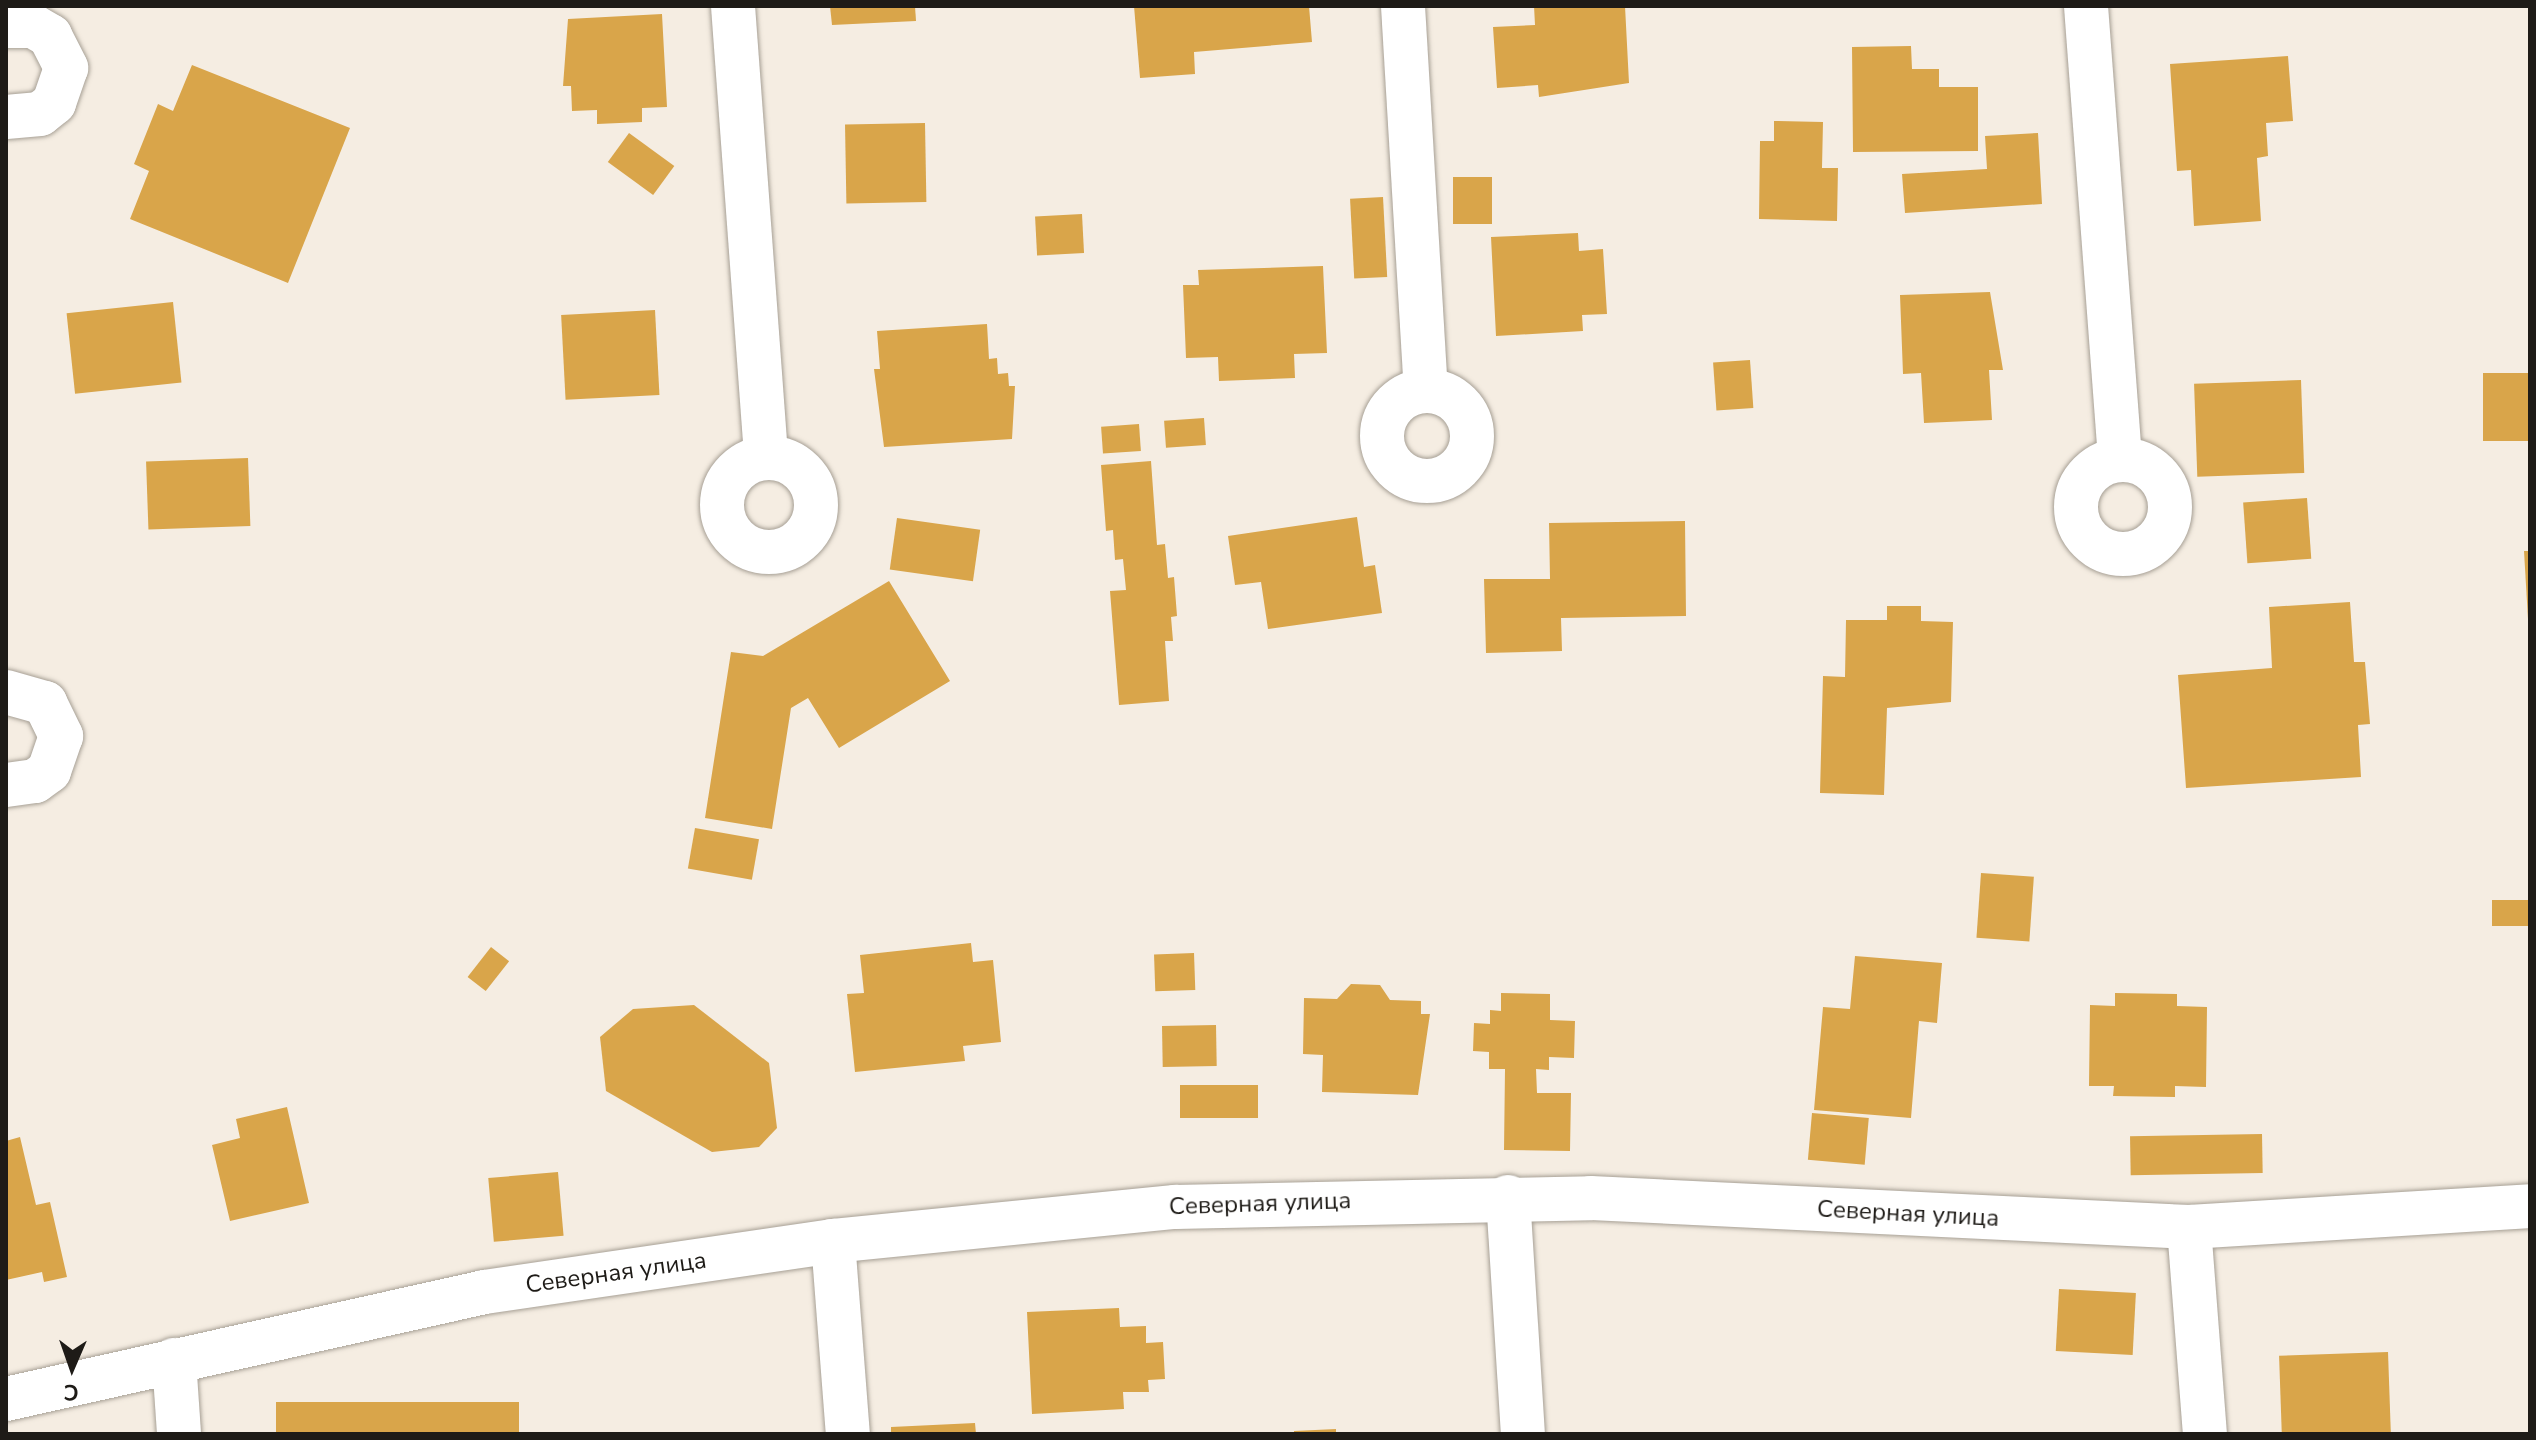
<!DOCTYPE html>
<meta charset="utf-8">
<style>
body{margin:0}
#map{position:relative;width:2536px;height:1440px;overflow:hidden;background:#f5ede2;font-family:"Nunito Sans",sans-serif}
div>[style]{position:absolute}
.building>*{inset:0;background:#d9a54a;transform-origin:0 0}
.roads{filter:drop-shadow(0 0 2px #a7a095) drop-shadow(0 0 2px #a7a095)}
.minor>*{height:44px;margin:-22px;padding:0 22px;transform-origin:22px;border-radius:22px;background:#fff}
.minor>.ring{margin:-22px;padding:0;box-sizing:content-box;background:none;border:44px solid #fff;border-radius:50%}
span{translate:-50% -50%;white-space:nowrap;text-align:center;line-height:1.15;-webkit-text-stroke:7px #fff;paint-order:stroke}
.street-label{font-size:24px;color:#1e1b17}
.frame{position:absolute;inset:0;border:8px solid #1e1b17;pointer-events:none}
.north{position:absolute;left:32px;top:1328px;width:80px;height:80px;-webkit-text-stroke:6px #fff;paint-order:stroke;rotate:182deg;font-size:22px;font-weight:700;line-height:32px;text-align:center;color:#1e1b17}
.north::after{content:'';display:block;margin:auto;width:28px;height:36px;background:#1e1b17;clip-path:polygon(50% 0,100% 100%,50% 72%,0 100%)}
</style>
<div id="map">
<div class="building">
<i style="clip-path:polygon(830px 6px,915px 6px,916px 21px,832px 25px)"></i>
<i style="clip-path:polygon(1134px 6px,1309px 6px,1312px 42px,1194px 52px,1195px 74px,1140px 78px)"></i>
<i style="clip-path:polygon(1534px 6px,1625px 6px,1629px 83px,1539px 97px,1538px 85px,1497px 88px,1493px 27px,1535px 25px)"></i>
<i style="clip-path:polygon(662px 14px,667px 107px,642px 108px,642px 122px,597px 124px,597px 110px,572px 111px,571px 86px,563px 86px,568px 19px)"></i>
<i style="clip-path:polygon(1911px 46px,1912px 69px,1939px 69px,1939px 87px,1978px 87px,1978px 151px,1853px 152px,1852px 47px)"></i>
<i style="clip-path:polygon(2288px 56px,2293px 121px,2266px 123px,2268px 156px,2257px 158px,2261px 221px,2194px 226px,2191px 170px,2177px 171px,2170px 64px)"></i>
<i style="clip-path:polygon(192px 65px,350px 128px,288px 283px,130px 219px,149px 171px,134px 164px,158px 104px,173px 111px)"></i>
<i style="clip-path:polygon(1774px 121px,1823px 122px,1822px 168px,1838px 168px,1837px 221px,1759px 219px,1760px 141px,1774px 141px)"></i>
<i style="left:925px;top:123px;width:79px;height:80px;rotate:89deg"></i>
<i style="left:629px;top:133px;width:56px;height:36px;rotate:36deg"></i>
<i style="clip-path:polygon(2038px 133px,2042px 204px,1905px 213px,1902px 174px,1987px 169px,1985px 136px)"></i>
<i style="left:1453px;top:177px;width:39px;height:47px"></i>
<i style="left:1383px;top:197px;width:80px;height:33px;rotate:87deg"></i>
<i style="left:1082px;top:214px;width:39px;height:47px;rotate:87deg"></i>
<i style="clip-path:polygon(1578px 233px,1579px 251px,1603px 249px,1607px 314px,1582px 315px,1583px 331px,1496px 336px,1491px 237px)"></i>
<i style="clip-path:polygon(1323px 266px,1327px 353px,1294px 354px,1295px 378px,1219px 381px,1218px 357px,1186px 358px,1183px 285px,1199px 285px,1198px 270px)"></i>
<i style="clip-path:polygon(1990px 292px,2003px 370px,1989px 370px,1992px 420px,1924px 423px,1921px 373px,1903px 374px,1900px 295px)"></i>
<i style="left:173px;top:302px;width:81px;height:107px;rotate:84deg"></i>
<i style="left:655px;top:310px;width:85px;height:94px;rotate:87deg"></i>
<i style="clip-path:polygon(987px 324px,989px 359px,997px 358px,998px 374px,1008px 373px,1009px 386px,1015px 386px,1012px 439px,884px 447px,874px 369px,880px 369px,877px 331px)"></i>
<i style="left:1750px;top:360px;width:48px;height:37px;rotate:86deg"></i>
<i style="left:2530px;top:373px;width:68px;height:47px;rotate:90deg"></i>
<i style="left:2301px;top:380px;width:93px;height:107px;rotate:88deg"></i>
<i style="left:1204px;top:418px;width:27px;height:40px;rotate:86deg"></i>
<i style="left:1139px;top:424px;width:27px;height:38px;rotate:86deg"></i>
<i style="left:248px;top:458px;width:68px;height:102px;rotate:88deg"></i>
<i style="clip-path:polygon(1151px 461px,1157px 545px,1165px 544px,1168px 578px,1174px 577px,1177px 616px,1171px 617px,1173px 641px,1165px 641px,1169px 701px,1119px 705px,1110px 591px,1126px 590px,1123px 559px,1115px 560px,1113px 530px,1106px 531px,1101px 465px)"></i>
<i style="left:2307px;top:498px;width:61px;height:64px;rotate:86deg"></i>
<i style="clip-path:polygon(1357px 517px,1364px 567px,1375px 565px,1382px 613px,1268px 629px,1261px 582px,1235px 585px,1228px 536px)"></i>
<i style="left:897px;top:518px;width:84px;height:52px;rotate:8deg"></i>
<i style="clip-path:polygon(1685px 521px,1686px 616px,1561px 618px,1562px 651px,1486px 653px,1484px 579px,1550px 579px,1549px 523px)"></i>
<i style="clip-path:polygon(2524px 551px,2530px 551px,2530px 619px,2528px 619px)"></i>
<i style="clip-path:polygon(889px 581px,950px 681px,839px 748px,808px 698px,791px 708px,772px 829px,705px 818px,731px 652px,763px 656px)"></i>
<i style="clip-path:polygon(2350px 602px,2354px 662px,2365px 662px,2370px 724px,2358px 725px,2361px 777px,2186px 788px,2178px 675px,2272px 668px,2269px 607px)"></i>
<i style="clip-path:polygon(1887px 606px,1921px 606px,1921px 621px,1953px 622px,1951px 702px,1887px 708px,1884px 795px,1820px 793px,1823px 676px,1845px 677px,1846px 620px,1887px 620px)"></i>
<i style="left:695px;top:828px;width:65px;height:41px;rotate:10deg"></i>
<i style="left:1981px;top:873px;width:53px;height:65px;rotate:4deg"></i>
<i style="left:2530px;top:900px;width:26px;height:38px;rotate:90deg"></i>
<i style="clip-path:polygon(971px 943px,973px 962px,993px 960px,1001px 1042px,963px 1046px,965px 1061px,855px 1072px,847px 994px,864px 993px,860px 955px)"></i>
<i style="left:491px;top:947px;width:23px;height:38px;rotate:38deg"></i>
<i style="left:1194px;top:953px;width:37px;height:40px;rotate:88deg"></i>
<i style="clip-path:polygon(1855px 956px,1942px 963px,1937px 1023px,1919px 1021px,1911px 1118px,1814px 1110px,1823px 1007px,1850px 1009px)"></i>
<i style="clip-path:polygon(1351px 984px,1380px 985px,1390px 1000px,1421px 1001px,1421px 1014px,1430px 1014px,1418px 1095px,1322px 1092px,1323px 1055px,1303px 1054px,1304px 998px,1337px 999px)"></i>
<i style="clip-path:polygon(1501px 993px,1550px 994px,1550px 1020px,1575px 1021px,1574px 1058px,1549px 1057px,1549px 1070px,1536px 1069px,1537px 1093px,1571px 1093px,1570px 1151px,1504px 1150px,1505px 1069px,1489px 1069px,1489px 1052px,1473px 1051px,1474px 1023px,1490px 1024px,1490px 1010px,1501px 1011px)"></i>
<i style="clip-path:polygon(2115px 993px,2177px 994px,2177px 1006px,2207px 1007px,2206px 1087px,2175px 1086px,2175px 1097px,2113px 1096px,2114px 1086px,2089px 1086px,2090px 1005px,2115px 1006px)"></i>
<i style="clip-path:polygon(694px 1005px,769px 1063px,777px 1128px,759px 1147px,712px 1152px,606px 1091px,600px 1037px,633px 1009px)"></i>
<i style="left:1216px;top:1025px;width:41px;height:54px;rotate:89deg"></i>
<i style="left:1180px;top:1085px;width:78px;height:33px"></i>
<i style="clip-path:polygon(287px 1107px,309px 1203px,230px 1221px,212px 1145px,240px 1138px,236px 1119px)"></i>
<i style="left:1812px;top:1113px;width:57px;height:47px;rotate:5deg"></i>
<i style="left:2262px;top:1134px;width:39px;height:132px;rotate:89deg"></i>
<i style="clip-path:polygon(20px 1137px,36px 1205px,50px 1202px,67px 1277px,44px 1282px,42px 1272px,6px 1280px,6px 1141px)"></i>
<i style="left:558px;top:1172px;width:64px;height:70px;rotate:85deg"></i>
<i style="left:2059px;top:1289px;width:77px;height:62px;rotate:3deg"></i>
<i style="clip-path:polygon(1119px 1308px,1120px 1327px,1146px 1326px,1146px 1343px,1163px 1342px,1165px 1379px,1148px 1380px,1149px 1392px,1123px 1392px,1124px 1409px,1032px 1414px,1027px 1312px)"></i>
<i style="left:2388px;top:1352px;width:82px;height:109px;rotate:88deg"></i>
<i style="left:276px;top:1402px;width:243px;height:32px"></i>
<i style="clip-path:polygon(975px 1423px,976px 1434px,891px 1434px,891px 1427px)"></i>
<i style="clip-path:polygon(1336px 1429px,1336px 1434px,1294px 1434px,1294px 1431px)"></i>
</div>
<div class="roads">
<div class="minor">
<i style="left:733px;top:6px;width:452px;rotate:85.8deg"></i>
<i style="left:1403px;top:6px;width:385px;rotate:86.6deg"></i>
<i style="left:2086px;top:6px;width:454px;rotate:85.7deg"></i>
<i style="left:6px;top:26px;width:27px"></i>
<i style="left:33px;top:26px;width:20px;rotate:30deg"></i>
<i style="left:50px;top:36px;width:36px;rotate:63deg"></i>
<i style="left:66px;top:68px;width:37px;rotate:109deg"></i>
<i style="left:54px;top:103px;width:18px;rotate:142deg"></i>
<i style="left:40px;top:114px;width:34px;rotate:175deg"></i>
<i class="ring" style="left:1382px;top:391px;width:46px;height:46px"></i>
<i class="ring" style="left:722px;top:458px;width:50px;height:50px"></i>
<i class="ring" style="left:2076px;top:460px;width:50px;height:50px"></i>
<i style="left:6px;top:692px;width:41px;rotate:15.8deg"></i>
<i style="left:45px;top:703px;width:37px;rotate:64deg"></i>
<i style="left:61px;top:736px;width:37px;rotate:109deg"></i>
<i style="left:49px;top:771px;width:17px;rotate:144deg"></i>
<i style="left:35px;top:781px;width:29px;rotate:172deg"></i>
<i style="left:1508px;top:1197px;width:237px;rotate:86.4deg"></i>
<i style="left:2189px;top:1227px;width:208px;rotate:85.6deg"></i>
<i style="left:833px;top:1241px;width:194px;rotate:85.6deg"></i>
<i style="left:174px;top:1360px;width:74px;rotate:86.1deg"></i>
<i style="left:6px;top:1399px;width:490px;rotate:-12.6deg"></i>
<i style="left:484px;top:1292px;width:353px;rotate:-8.3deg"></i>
<i style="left:833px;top:1241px;width:344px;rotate:-5.7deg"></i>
<i style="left:1175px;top:1207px;width:416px;rotate:-1.2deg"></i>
<i style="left:1591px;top:1198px;width:599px;rotate:2.78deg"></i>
<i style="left:2189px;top:1227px;width:342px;rotate:-3.5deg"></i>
</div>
</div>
<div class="street-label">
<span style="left:1260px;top:1204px;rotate:-2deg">Северная улица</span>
<span style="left:1908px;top:1214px;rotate:3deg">Северная улица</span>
<span style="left:616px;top:1273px;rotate:-8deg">Северная улица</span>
</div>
<div class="frame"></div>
<div class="north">С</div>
</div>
